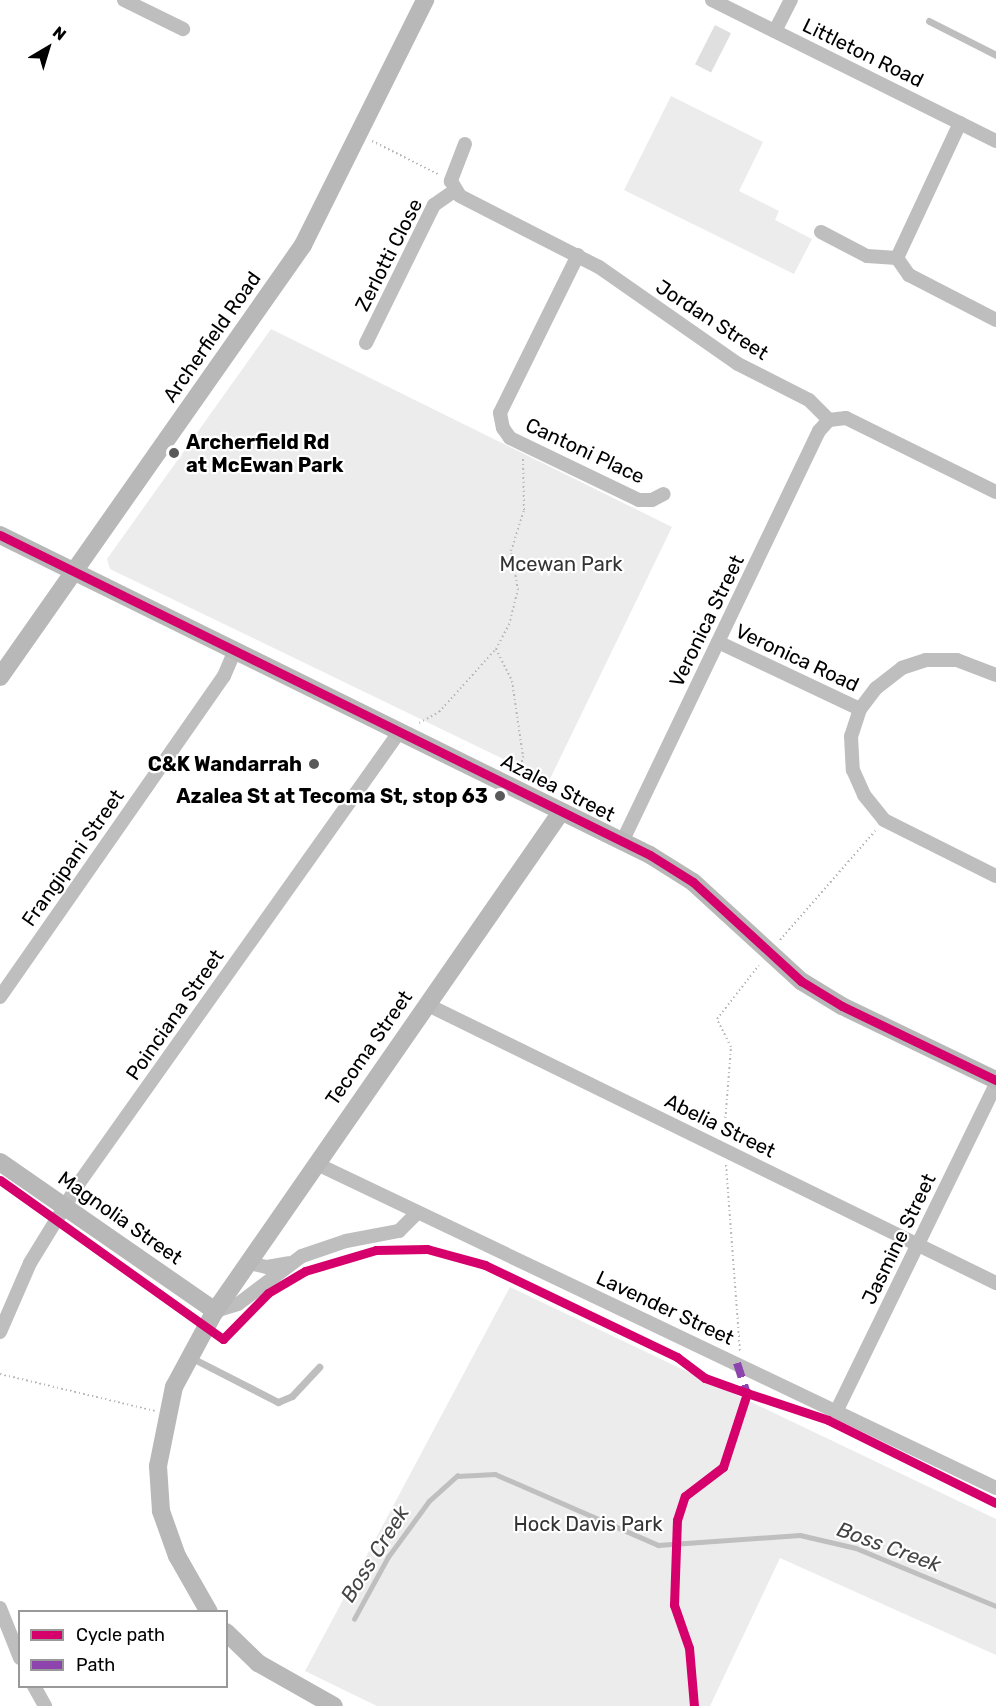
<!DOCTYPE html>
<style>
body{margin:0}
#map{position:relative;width:996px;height:1706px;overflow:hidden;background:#fff;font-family:Rubik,sans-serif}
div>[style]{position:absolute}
.green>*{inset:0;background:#ececec}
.stream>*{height:4.5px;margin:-2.25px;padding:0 2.25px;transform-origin:2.25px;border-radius:2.25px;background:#bfbfbf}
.building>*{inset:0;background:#dfdfdf;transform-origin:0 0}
.path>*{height:2px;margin-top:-1px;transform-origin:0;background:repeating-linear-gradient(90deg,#b9b9b9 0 1.5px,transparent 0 4.5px)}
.lane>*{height:7px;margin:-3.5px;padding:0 3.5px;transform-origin:3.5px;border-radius:3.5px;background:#bebebe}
.street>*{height:14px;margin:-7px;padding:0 7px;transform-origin:7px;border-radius:7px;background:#bebebe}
.secondary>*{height:18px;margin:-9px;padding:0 9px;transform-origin:9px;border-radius:9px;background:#b8b8b8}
.quiet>*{height:8px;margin-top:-4px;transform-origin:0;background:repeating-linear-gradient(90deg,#8e44ad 0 15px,transparent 0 23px)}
.cycleway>*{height:9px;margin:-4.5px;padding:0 4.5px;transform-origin:4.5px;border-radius:4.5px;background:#d6006c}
.dots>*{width:16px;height:16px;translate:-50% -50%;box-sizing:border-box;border:3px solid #fff;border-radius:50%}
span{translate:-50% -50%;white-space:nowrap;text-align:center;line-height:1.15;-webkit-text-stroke:4.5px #fff;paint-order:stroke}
.street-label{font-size:20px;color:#000}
.poi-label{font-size:20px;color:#000;font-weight:700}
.left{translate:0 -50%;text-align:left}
.right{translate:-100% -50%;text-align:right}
.park-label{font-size:20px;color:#333}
.water-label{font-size:21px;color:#444;font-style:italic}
.legend{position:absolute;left:18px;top:1610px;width:210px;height:78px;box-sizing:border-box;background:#fff;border:2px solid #999;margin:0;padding:8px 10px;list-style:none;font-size:18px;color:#000}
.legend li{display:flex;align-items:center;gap:12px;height:30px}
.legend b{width:30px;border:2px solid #999}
.north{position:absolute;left:18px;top:18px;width:60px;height:60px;-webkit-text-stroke:4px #fff;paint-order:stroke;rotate:38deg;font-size:16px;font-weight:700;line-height:24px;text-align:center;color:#000}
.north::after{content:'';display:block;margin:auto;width:21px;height:27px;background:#000;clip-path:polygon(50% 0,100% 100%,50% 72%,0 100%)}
</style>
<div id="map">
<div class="green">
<i style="clip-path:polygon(671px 96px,763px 142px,739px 191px,779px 211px,775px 220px,812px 239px,794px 274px,624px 190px)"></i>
<i style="clip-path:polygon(271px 329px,672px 527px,549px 781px,110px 569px,107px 559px)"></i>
<i style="clip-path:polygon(510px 1287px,996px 1519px,996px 1655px,780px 1558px,710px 1706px,377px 1706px,305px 1671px)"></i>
</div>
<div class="stream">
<i style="left:354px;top:1619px;width:71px;rotate:-61.3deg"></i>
<i style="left:388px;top:1557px;width:69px;rotate:-53.8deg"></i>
<i style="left:429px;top:1501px;width:38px;rotate:-42deg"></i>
<i style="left:457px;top:1476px;width:38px;rotate:-3deg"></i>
<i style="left:495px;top:1474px;width:178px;rotate:23.5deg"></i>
<i style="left:658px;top:1545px;width:142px;rotate:-4deg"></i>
<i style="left:800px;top:1535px;width:57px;rotate:13.1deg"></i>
<i style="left:856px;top:1548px;width:152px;rotate:22.5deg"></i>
</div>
<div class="building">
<i style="left:715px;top:25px;width:18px;height:44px;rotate:27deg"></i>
</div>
<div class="path">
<i style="left:372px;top:141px;width:76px;rotate:26.6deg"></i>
<i style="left:496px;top:649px;width:36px;rotate:63deg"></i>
<i style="left:512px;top:681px;width:76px;rotate:81.7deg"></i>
<i style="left:523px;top:756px;width:17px;rotate:100deg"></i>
<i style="left:419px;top:723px;width:23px;rotate:-29deg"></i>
<i style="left:439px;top:712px;width:85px;rotate:-47.9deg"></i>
<i style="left:496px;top:649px;width:27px;rotate:-62deg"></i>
<i style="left:509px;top:625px;width:36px;rotate:-76deg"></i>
<i style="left:518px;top:590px;width:40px;rotate:-100deg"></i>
<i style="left:511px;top:551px;width:43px;rotate:-72.4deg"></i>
<i style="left:524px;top:510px;width:52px;rotate:-91.1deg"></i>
<i style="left:780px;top:940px;width:145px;rotate:-48.9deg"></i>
<i style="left:724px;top:1136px;width:89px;rotate:-85.5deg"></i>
<i style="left:731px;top:1047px;width:31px;rotate:-117deg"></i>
<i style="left:717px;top:1019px;width:68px;rotate:-52.1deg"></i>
<i style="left:726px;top:1165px;width:187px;rotate:85.7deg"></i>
<i style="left:0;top:1374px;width:159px;rotate:13.4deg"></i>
</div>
<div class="lane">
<i style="left:929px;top:21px;width:75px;rotate:26.9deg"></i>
<i style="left:190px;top:1357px;width:99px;rotate:27.1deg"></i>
<i style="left:278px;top:1402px;width:15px;rotate:-23deg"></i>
<i style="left:292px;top:1396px;width:40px;rotate:-47deg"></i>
</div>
<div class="street">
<i style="left:124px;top:0;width:66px;rotate:26.2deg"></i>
<i style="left:712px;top:0;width:317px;rotate:26.4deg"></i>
<i style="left:775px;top:31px;width:35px;rotate:-63deg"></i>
<i style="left:465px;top:144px;width:40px;rotate:111deg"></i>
<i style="left:451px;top:181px;width:17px;rotate:59deg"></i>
<i style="left:460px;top:196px;width:156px;rotate:27.1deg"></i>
<i style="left:599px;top:267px;width:169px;rotate:34.9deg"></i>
<i style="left:738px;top:364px;width:80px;rotate:26.9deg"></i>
<i style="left:809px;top:400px;width:28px;rotate:45deg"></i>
<i style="left:829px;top:420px;width:17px;rotate:-7deg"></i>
<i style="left:846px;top:418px;width:167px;rotate:26.3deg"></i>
<i style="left:821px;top:232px;width:52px;rotate:27.6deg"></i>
<i style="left:867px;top:256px;width:30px;rotate:4deg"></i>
<i style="left:897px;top:258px;width:21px;rotate:55deg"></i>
<i style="left:909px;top:275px;width:98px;rotate:27.3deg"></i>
<i style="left:578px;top:255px;width:176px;rotate:116.3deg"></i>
<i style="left:500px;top:413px;width:15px;rotate:79deg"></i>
<i style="left:503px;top:428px;width:12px;rotate:55deg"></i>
<i style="left:510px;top:438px;width:143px;rotate:25.7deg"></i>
<i style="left:639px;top:500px;width:13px"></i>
<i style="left:652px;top:500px;width:13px;rotate:-27deg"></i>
<i style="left:897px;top:258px;width:149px;rotate:-65deg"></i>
<i style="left:366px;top:343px;width:154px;rotate:-63.8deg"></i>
<i style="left:434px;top:205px;width:24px;rotate:-35deg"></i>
<i style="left:718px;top:642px;width:157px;rotate:25.3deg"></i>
<i style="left:996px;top:675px;width:42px;rotate:-159deg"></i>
<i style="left:957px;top:660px;width:31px;rotate:180deg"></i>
<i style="left:926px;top:660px;width:25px;rotate:162deg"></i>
<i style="left:902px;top:668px;width:33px;rotate:142deg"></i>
<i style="left:876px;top:688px;width:26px;rotate:127deg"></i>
<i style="left:860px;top:709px;width:28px;rotate:108deg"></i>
<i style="left:851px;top:736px;width:34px;rotate:87deg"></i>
<i style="left:853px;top:770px;width:27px;rotate:66deg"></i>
<i style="left:864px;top:795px;width:32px;rotate:51deg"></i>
<i style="left:884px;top:820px;width:125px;rotate:26.6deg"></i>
<i style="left:623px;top:840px;width:454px;rotate:-64.4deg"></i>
<i style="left:819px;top:431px;width:15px;rotate:-48deg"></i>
<i style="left:0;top:997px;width:391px;rotate:-55.1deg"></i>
<i style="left:224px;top:676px;width:28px;rotate:-67deg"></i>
<i style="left:426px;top:1004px;width:635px;rotate:26.08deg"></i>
<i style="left:317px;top:1164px;width:752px;rotate:25.51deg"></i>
<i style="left:249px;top:1263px;width:18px;rotate:13deg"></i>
<i style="left:267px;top:1267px;width:22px;rotate:-10deg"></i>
<i style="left:215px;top:1311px;width:24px;rotate:-17deg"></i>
<i style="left:238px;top:1304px;width:80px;rotate:-36.9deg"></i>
<i style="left:302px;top:1256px;width:46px;rotate:-18.8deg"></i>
<i style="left:346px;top:1241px;width:54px;rotate:-10.7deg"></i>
<i style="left:399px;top:1231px;width:24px;rotate:-45deg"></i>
<i style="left:0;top:1332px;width:75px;rotate:-66.5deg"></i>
<i style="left:30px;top:1263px;width:94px;rotate:-58.5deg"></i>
<i style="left:79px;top:1183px;width:554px;rotate:-54.62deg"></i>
<i style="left:837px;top:1410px;width:363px;rotate:-64deg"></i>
<i style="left:0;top:1608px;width:54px;rotate:68.2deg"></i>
<i style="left:34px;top:1686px;width:23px;rotate:61deg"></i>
</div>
<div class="secondary">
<i style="left:0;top:535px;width:724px;rotate:26.21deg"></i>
<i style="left:650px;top:855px;width:51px;rotate:32.1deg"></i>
<i style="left:693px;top:882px;width:147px;rotate:42.5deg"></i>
<i style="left:801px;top:981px;width:48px;rotate:31.4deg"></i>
<i style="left:842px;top:1006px;width:171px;rotate:25.7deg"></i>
<i style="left:0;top:677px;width:528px;rotate:-54.95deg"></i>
<i style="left:303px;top:245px;width:274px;rotate:-63.5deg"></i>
<i style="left:0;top:1162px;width:262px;rotate:34.7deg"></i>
<i style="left:209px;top:1612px;width:64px;rotate:-119.7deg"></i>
<i style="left:177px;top:1556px;width:48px;rotate:-109.6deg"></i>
<i style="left:161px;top:1511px;width:45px;rotate:-93.8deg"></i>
<i style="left:158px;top:1466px;width:81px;rotate:-78.6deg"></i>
<i style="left:174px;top:1387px;width:86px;rotate:-61.7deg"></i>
<i style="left:215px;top:1311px;width:607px;rotate:-55.26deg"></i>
<i style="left:226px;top:1632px;width:45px;rotate:44.1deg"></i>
<i style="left:258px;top:1663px;width:87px;rotate:29.5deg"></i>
</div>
<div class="quiet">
<i style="left:737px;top:1363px;width:32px;rotate:72deg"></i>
</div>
<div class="cycleway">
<i style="left:0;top:535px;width:724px;rotate:26.21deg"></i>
<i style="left:650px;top:855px;width:51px;rotate:32.1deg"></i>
<i style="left:693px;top:882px;width:147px;rotate:42.5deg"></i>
<i style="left:801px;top:981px;width:48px;rotate:31.4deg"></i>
<i style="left:842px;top:1006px;width:171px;rotate:25.7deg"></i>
<i style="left:0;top:1180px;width:274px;rotate:35.5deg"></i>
<i style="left:223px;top:1339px;width:64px;rotate:-45.6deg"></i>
<i style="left:268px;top:1293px;width:43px;rotate:-30.7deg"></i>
<i style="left:305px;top:1271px;width:74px;rotate:-16.5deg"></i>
<i style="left:376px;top:1250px;width:51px;rotate:-1.1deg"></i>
<i style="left:427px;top:1249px;width:60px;rotate:15.4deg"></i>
<i style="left:485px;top:1265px;width:213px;rotate:25.6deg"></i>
<i style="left:677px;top:1357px;width:35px;rotate:37deg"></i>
<i style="left:705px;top:1378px;width:45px;rotate:19.7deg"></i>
<i style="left:694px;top:1706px;width:58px;rotate:-94.9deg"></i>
<i style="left:689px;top:1648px;width:46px;rotate:-109.2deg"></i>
<i style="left:674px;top:1605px;width:85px;rotate:-88deg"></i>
<i style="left:677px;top:1520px;width:25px;rotate:-72deg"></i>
<i style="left:685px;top:1496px;width:48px;rotate:-37.3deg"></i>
<i style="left:723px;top:1467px;width:78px;rotate:-72deg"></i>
<i style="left:747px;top:1393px;width:85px;rotate:18.4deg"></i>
<i style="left:828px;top:1420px;width:187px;rotate:26.3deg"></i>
</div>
<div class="dots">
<i style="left:174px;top:453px;background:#595959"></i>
<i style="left:314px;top:764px;background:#595959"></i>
<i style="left:500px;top:796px;background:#595959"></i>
</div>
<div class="street-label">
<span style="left:863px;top:53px;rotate:26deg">Littleton Road</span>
<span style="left:389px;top:255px;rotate:-63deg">Zerlotti Close</span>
<span style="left:712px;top:320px;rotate:33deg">Jordan Street</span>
<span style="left:212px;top:337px;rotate:-55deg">Archerfield Road</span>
<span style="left:585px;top:451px;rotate:25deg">Cantoni Place</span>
<span style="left:707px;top:621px;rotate:-64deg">Veronica Street</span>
<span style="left:797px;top:658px;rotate:25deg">Veronica Road</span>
<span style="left:558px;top:788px;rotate:27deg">Azalea Street</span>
<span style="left:73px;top:858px;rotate:-55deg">Frangipani Street</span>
<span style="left:175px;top:1015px;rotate:-55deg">Poinciana Street</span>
<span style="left:369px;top:1048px;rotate:-55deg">Tecoma Street</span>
<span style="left:720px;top:1126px;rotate:26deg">Abelia Street</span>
<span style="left:120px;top:1218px;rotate:35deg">Magnolia Street</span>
<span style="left:899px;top:1239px;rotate:-64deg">Jasmine Street</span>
<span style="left:665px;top:1308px;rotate:25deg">Lavender Street</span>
</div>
<div class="poi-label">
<span class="left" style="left:186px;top:454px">Archerfield Rd<br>at McEwan Park</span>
<span class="right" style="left:302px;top:764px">C&amp;K Wandarrah</span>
<span class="right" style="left:488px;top:796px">Azalea St at Tecoma St, stop 63</span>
</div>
<div class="park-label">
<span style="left:561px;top:564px">Mcewan Park</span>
<span style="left:588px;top:1524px">Hock Davis Park</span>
</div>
<div class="water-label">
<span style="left:889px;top:1547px;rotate:20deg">Boss Creek</span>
<span style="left:375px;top:1554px;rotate:-58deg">Boss Creek</span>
</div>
<ul class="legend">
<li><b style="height:8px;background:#d6006c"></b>Cycle path</li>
<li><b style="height:8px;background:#8e44ad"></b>Path</li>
</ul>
<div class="north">N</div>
</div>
